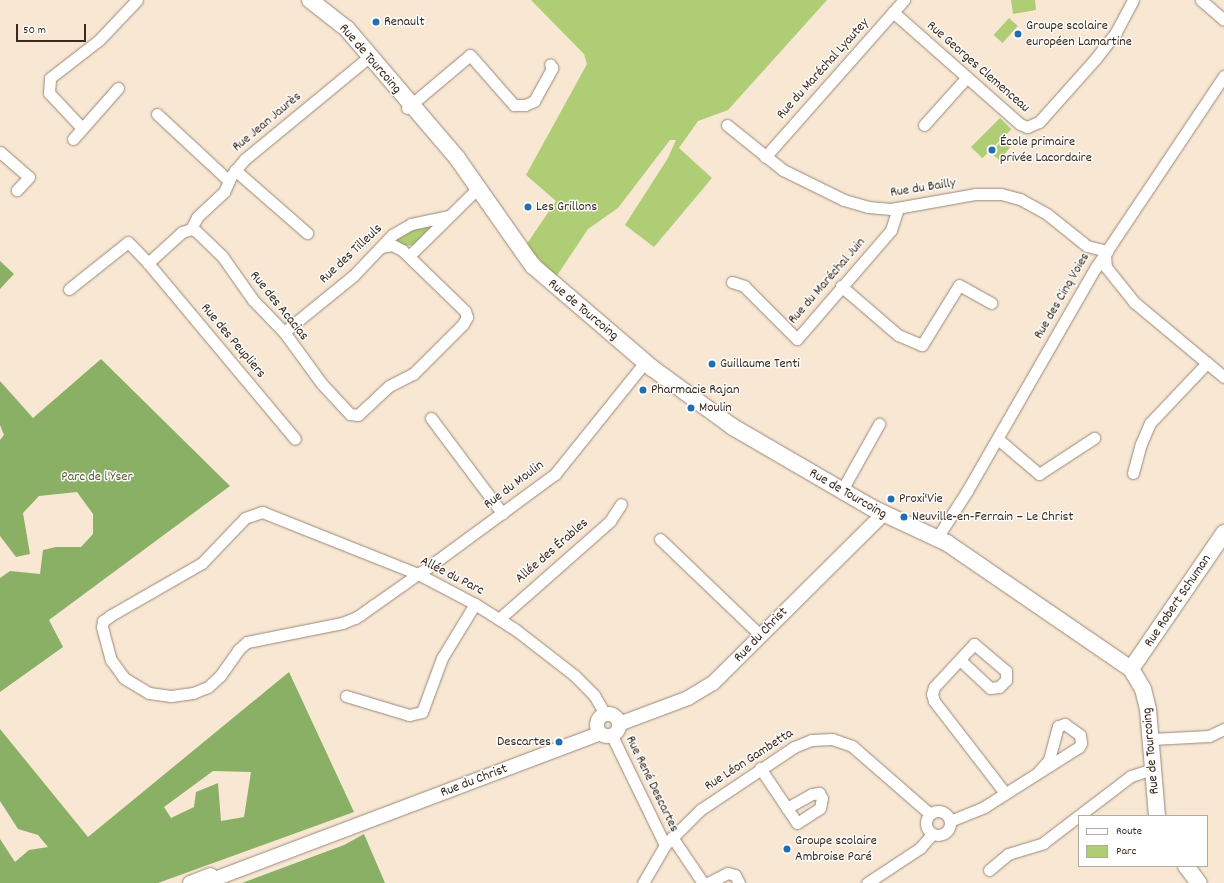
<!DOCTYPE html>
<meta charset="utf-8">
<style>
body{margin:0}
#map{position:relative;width:1224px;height:883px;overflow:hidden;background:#f7e7d3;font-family:Dekko,sans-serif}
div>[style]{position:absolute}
.green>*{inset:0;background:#aecd75;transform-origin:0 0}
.forest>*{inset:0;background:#8ab066}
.roads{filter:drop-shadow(0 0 1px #998878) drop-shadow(0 0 1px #998878)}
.minor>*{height:11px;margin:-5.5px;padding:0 5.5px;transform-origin:5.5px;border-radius:5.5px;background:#fff}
.minor>.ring{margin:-5.5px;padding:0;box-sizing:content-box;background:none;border:11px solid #fff;border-radius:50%}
.tertiary>*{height:14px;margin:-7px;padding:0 7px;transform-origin:7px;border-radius:7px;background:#fff}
.tertiary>.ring{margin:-7px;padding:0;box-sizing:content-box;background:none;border:14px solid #fff;border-radius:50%}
.secondary>*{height:16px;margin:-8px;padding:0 8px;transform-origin:8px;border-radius:8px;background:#fff}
.dots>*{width:11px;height:11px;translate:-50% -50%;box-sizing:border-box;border:2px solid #fff;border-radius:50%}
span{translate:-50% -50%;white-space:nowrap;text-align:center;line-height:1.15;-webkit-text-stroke:3px #fff;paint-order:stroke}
.poi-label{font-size:14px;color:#3b2a1e}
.left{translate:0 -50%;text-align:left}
.right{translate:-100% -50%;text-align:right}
.street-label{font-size:14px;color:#3b2a1e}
.park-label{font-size:14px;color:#5e5b38}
.legend{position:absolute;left:1078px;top:815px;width:130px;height:52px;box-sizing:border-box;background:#fff;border:1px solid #b1aaa5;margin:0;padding:5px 7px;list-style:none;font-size:12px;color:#3b2a1e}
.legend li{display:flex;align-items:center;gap:8px;height:20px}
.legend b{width:20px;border:1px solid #b1aaa5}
.scale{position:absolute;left:16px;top:24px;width:70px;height:18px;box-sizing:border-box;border:2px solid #3b2a1e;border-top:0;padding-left:5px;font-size:12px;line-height:14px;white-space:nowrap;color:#3b2a1e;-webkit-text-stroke:3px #fff;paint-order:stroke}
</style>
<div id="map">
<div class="green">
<i style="clip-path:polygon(531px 0,827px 0,728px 110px,698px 121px,679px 148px,712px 178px,654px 247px,625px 225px,668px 158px,676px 140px,670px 140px,618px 208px,588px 229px,556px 277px,526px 245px,556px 201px,526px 175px,587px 64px,584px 54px)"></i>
<i style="clip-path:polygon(1011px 0,1035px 0,1036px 10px,1013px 14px)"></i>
<i style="left:1009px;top:18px;width:12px;height:23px;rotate:42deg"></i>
<i style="left:1000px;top:118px;width:16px;height:41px;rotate:45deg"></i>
<i style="left:1004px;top:137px;width:11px;height:21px;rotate:38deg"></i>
<i style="clip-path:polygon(430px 225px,431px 227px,414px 245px,404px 246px,397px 240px,407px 229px)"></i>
</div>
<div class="forest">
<i style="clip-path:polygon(0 261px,14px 274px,0 289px)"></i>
<i style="clip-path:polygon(101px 359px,230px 486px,49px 620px,63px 647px,0 692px,0 578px,10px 571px,40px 574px,43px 550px,56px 547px,81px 547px,93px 534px,93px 514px,77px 492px,39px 496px,23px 513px,30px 554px,16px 557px,0 536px,0 440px,4px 435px,0 425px,0 381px,33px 418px)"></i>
<i style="clip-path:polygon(evenodd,289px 672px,354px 812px,158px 883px,0 883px,0 839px,15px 862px,29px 850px,48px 847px,38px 835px,18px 829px,0 801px,0 729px,88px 837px,289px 672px,213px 771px,251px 772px,244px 817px,221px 821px,218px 783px,196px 792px,194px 807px,171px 818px,164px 807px,213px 771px)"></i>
<i style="clip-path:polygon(364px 834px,385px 883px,242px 883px,344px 845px)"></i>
</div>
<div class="roads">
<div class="minor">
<i style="left:1201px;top:0;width:30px;rotate:41deg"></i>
<i style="left:893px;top:12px;width:169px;rotate:41.4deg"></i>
<i style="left:1020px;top:124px;width:8px;rotate:23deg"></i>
<i style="left:1027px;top:127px;width:13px;rotate:-23deg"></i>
<i style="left:1039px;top:122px;width:86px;rotate:-48.3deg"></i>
<i style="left:1096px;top:58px;width:33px;rotate:-52deg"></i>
<i style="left:1116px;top:32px;width:36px;rotate:-62deg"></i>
<i style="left:407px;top:108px;width:82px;rotate:-40.1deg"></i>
<i style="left:470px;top:55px;width:67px;rotate:48.7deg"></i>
<i style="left:514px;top:105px;width:11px"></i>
<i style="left:525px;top:105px;width:10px;rotate:-24deg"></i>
<i style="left:534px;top:101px;width:38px;rotate:-61deg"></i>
<i style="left:552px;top:68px;width:4px;rotate:-117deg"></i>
<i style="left:157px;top:114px;width:98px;rotate:42.9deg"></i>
<i style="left:727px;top:125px;width:72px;rotate:38.8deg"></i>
<i style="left:783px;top:170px;width:68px;rotate:26.2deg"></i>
<i style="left:844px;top:200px;width:25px;rotate:16deg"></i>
<i style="left:868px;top:207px;width:23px;rotate:5deg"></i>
<i style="left:891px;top:209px;width:85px;rotate:-10.1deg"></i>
<i style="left:975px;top:194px;width:26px"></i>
<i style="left:1001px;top:194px;width:20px;rotate:15deg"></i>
<i style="left:1020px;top:199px;width:31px;rotate:29deg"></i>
<i style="left:1047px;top:214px;width:51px;rotate:38.7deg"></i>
<i style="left:1087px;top:246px;width:21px;rotate:14deg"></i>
<i style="left:924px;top:125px;width:64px;rotate:-48.1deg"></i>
<i style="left:82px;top:128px;width:48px;rotate:-133.3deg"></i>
<i style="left:49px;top:93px;width:15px;rotate:-86deg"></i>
<i style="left:50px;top:78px;width:62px;rotate:-37.8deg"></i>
<i style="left:99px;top:40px;width:55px;rotate:-46.5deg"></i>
<i style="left:73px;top:139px;width:68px;rotate:-48.6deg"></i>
<i style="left:0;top:152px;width:38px;rotate:41deg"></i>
<i style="left:29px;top:177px;width:18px;rotate:133deg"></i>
<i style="left:765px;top:157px;width:210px;rotate:-48.5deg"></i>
<i style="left:235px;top:170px;width:96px;rotate:41.2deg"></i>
<i style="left:191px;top:229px;width:13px;rotate:-63deg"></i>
<i style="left:197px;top:217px;width:37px;rotate:-43deg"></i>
<i style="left:224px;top:192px;width:17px;rotate:-66deg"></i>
<i style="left:231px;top:176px;width:22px;rotate:-51deg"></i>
<i style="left:245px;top:159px;width:162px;rotate:-39.5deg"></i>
<i style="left:1105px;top:254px;width:13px;rotate:86deg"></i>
<i style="left:1106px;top:267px;width:45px;rotate:51.3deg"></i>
<i style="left:1134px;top:302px;width:117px;rotate:39.8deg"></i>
<i style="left:409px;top:256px;width:95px;rotate:-44.6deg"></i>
<i style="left:148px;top:263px;width:229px;rotate:50.1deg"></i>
<i style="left:732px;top:282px;width:13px;rotate:18deg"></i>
<i style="left:744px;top:286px;width:75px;rotate:45deg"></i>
<i style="left:797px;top:339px;width:144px;rotate:-49.2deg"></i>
<i style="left:891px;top:230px;width:23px;rotate:-72deg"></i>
<i style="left:841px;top:286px;width:75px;rotate:40.7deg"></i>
<i style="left:898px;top:335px;width:26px;rotate:23deg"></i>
<i style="left:922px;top:345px;width:70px;rotate:-58.3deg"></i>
<i style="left:959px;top:285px;width:37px;rotate:29deg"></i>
<i style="left:69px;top:289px;width:75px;rotate:-38.5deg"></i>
<i style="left:128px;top:242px;width:29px;rotate:46deg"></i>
<i style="left:148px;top:263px;width:46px;rotate:-42.4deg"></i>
<i style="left:182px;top:232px;width:9px;rotate:-18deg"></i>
<i style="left:191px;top:229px;width:5px;rotate:22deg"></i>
<i style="left:196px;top:231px;width:36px;rotate:44deg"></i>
<i style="left:222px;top:256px;width:54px;rotate:54.8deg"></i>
<i style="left:253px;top:300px;width:45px;rotate:45.9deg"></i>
<i style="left:284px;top:332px;width:64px;rotate:53.8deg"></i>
<i style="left:322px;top:384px;width:41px;rotate:47deg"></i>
<i style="left:350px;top:414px;width:8px;rotate:7deg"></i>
<i style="left:358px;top:415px;width:42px;rotate:-43.1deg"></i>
<i style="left:389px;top:386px;width:27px;rotate:-27deg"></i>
<i style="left:413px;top:374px;width:71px;rotate:-45deg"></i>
<i style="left:463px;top:324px;width:8px;rotate:-60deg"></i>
<i style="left:467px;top:317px;width:6px;rotate:-108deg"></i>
<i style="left:465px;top:311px;width:88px;rotate:-135.9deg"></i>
<i style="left:402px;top:250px;width:11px;rotate:-153deg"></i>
<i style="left:392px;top:245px;width:10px;rotate:169deg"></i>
<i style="left:284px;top:332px;width:89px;rotate:-39.1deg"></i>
<i style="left:353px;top:276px;width:57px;rotate:-46.4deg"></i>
<i style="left:392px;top:235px;width:22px;rotate:-30deg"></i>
<i style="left:411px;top:224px;width:38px;rotate:-12deg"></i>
<i style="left:431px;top:418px;width:119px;rotate:53.2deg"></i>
<i style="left:998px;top:439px;width:54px;rotate:40.5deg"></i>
<i style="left:1039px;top:474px;width:66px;rotate:-33.2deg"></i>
<i style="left:1133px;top:473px;width:30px;rotate:-75deg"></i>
<i style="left:1141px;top:444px;width:23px;rotate:-67deg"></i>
<i style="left:1150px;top:423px;width:83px;rotate:-46.5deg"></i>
<i style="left:842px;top:490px;width:76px;rotate:-60.7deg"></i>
<i style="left:937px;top:538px;width:56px;rotate:-57.4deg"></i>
<i style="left:967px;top:491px;width:258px;rotate:-60.1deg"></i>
<i style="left:1096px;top:267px;width:230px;rotate:-56.2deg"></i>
<i style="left:660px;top:539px;width:140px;rotate:43.8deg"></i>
<i style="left:499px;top:619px;width:148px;rotate:-41.4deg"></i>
<i style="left:610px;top:521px;width:20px;rotate:-57deg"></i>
<i style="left:960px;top:660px;width:41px;rotate:43deg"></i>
<i style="left:990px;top:688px;width:9px;rotate:-6deg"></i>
<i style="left:999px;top:687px;width:10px;rotate:-45deg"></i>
<i style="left:1006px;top:680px;width:9px;rotate:-90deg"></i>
<i style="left:1006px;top:671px;width:42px;rotate:-139.8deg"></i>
<i style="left:974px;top:644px;width:59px;rotate:132.9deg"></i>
<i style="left:934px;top:687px;width:7px;rotate:106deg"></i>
<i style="left:932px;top:694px;width:7px;rotate:74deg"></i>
<i style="left:934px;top:701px;width:116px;rotate:52.3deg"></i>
<i style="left:346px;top:696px;width:66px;rotate:16.8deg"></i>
<i style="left:409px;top:715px;width:13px;rotate:-13deg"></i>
<i style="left:422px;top:712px;width:58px;rotate:-69.7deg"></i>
<i style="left:442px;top:658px;width:63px;rotate:-58.6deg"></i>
<i style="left:605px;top:714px;width:22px;rotate:-120deg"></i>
<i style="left:594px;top:695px;width:28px;rotate:-135deg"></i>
<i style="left:574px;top:675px;width:73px;rotate:-142.2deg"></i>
<i style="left:516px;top:630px;width:49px;rotate:-147.6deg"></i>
<i style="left:475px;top:604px;width:64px;rotate:-152.2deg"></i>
<i style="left:418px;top:574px;width:168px;rotate:-158.3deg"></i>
<i style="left:262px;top:512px;width:18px;rotate:161deg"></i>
<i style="left:245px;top:518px;width:62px;rotate:133.7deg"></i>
<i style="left:202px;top:563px;width:106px;rotate:150.1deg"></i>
<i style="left:110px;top:616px;width:9px;rotate:144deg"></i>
<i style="left:103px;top:621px;width:6px;rotate:99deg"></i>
<i style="left:102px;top:627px;width:34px;rotate:75deg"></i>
<i style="left:111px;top:660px;width:22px;rotate:54deg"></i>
<i style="left:124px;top:678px;width:29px;rotate:31deg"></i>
<i style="left:149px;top:693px;width:22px;rotate:8deg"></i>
<i style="left:171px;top:696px;width:22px;rotate:-8deg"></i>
<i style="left:193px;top:693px;width:16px;rotate:-22deg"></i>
<i style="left:208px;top:687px;width:16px;rotate:-43deg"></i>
<i style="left:220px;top:676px;width:32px;rotate:-55deg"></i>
<i style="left:238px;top:650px;width:12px;rotate:-42deg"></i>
<i style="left:247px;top:642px;width:97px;rotate:-11.3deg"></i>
<i style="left:342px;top:623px;width:14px;rotate:-21deg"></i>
<i style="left:355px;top:618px;width:6px;rotate:-31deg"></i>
<i style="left:360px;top:615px;width:17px;rotate:-36deg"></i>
<i style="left:374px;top:605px;width:54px;rotate:-35.2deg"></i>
<i style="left:418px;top:574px;width:11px;rotate:-34deg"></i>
<i style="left:427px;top:568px;width:159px;rotate:-36.3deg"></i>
<i style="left:555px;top:474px;width:144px;rotate:-51.2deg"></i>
<i style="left:612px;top:736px;width:121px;rotate:64.1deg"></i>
<i style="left:1152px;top:739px;width:57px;rotate:-3deg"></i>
<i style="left:1209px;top:736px;width:17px;rotate:-25deg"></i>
<i style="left:760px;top:768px;width:66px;rotate:56.1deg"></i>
<i style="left:797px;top:823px;width:27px;rotate:-33deg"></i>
<i style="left:820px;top:808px;width:10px;rotate:-79deg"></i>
<i style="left:822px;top:798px;width:6px;rotate:-121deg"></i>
<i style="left:819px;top:793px;width:7px;rotate:172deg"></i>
<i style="left:812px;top:794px;width:29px;rotate:151deg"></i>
<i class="ring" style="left:926px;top:811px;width:13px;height:13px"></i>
<i style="left:950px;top:821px;width:37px;rotate:-22deg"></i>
<i style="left:984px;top:807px;width:112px;rotate:-32.3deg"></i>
<i style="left:1079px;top:747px;width:4px;rotate:-63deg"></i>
<i style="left:1081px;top:743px;width:8px;rotate:-97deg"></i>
<i style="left:1080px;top:735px;width:19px;rotate:-144deg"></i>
<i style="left:1065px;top:724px;width:7px;rotate:164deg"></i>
<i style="left:1058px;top:726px;width:35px;rotate:105deg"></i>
<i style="left:1049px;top:760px;width:15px;rotate:132deg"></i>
<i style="left:672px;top:837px;width:55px;rotate:56deg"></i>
<i style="left:989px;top:870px;width:25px;rotate:-40deg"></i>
<i style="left:1008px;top:854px;width:37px;rotate:-17deg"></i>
<i style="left:1043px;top:843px;width:111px;rotate:-37.3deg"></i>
<i style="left:1131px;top:776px;width:23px;rotate:-18deg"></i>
<i style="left:643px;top:883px;width:44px;rotate:-59.9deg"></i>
<i style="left:665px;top:845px;width:49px;rotate:-45deg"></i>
<i style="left:700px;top:810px;width:113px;rotate:-33.8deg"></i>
<i style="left:794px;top:747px;width:18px;rotate:-22deg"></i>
<i style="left:811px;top:740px;width:21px;rotate:-3deg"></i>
<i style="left:832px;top:739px;width:21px;rotate:19deg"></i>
<i style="left:852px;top:746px;width:103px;rotate:41.1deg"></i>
<i style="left:708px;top:883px;width:22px;rotate:-27deg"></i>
<i style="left:728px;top:873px;width:7px;rotate:16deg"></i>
<i style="left:735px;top:875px;width:9px;rotate:63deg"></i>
<i style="left:867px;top:883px;width:64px;rotate:-33.4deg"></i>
<i style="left:920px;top:848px;width:18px;rotate:-49deg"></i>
</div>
<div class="tertiary">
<i class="ring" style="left:597px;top:714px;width:8px;height:8px"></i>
<i style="left:619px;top:724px;width:74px;rotate:-20.6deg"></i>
<i style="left:688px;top:698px;width:29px;rotate:-31deg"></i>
<i style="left:713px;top:683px;width:240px;rotate:-44.8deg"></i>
<i style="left:190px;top:883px;width:22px;rotate:-21deg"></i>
<i style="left:204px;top:883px;width:423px;rotate:-20.7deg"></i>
</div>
<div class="secondary">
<i style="left:310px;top:0;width:47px;rotate:38.1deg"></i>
<i style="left:347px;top:29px;width:170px;rotate:49.5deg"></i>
<i style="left:457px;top:158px;width:132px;rotate:54.9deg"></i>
<i style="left:533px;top:266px;width:157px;rotate:40.6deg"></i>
<i style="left:652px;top:368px;width:100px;rotate:36.1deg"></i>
<i style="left:733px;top:427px;width:161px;rotate:30.2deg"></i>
<i style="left:872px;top:508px;width:83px;rotate:25deg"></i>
<i style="left:947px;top:543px;width:223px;rotate:34.4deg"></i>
<i style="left:1131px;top:669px;width:23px;rotate:59deg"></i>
<i style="left:1143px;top:689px;width:21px;rotate:76deg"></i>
<i style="left:1148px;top:709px;width:107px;rotate:85.2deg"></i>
<i style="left:1131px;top:669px;width:165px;rotate:-55.6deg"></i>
<i style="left:1186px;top:866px;width:21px;rotate:53deg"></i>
</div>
</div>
<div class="dots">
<i style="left:376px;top:22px;background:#1f6fb2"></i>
<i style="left:1018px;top:34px;background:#1f6fb2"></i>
<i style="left:992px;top:150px;background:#1f6fb2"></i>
<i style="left:528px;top:207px;background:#1f6fb2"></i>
<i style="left:712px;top:364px;background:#1f6fb2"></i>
<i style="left:643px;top:390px;background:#1f6fb2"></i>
<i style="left:691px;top:408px;background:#1f6fb2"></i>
<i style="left:891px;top:499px;background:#1f6fb2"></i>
<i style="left:904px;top:517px;background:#1f6fb2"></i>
<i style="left:559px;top:742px;background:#1f6fb2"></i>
<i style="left:787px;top:849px;background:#1f6fb2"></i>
</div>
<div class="poi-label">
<span class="left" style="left:384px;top:22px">Renault</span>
<span class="left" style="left:1026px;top:34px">Groupe scolaire<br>européen Lamartine</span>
<span class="left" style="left:1000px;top:150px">École primaire<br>privée Lacordaire</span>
<span class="left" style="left:536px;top:207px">Les Grillons</span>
<span class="left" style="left:720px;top:364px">Guillaume Tenti</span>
<span class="left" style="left:651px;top:390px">Pharmacie Rajan</span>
<span class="left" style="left:699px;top:408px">Moulin</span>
<span class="left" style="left:899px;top:499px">Proxi'Vie</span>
<span class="left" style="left:912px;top:517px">Neuville-en-Ferrain – Le Christ</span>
<span class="right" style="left:551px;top:742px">Descartes</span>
<span class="left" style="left:795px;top:849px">Groupe scolaire<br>Ambroise Paré</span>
</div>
<div class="street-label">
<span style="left:370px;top:59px;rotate:49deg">Rue de Tourcoing</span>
<span style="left:978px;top:67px;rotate:41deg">Rue Georges Clemenceau</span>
<span style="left:823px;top:69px;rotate:-48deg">Rue du Maréchal Lyautey</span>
<span style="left:267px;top:122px;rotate:-40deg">Rue Jean Jaurès</span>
<span style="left:923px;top:188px;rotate:-9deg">Rue du Bailly</span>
<span style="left:351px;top:254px;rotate:-43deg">Rue des Tilleuls</span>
<span style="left:827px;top:281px;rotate:-49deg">Rue du Maréchal Juin</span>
<span style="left:1062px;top:296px;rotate:-60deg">Rue des Cinq Voies</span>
<span style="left:279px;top:306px;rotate:51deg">Rue des Acacias</span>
<span style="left:583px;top:310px;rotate:40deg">Rue de Tourcoing</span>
<span style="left:233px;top:341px;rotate:50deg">Rue des Peupliers</span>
<span style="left:514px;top:485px;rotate:-37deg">Rue du Moulin</span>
<span style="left:848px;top:494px;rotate:30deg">Rue de Tourcoing</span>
<span style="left:552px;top:551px;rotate:-41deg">Allée des Érables</span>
<span style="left:452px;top:576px;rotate:27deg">Allée du Parc</span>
<span style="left:1178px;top:601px;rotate:-56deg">Rue Robert Schuman</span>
<span style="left:761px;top:635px;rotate:-46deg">Rue du Christ</span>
<span style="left:1151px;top:751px;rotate:-95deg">Rue de Tourcoing</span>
<span style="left:749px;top:760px;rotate:-33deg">Rue Léon Gambetta</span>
<span style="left:474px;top:781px;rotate:-21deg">Rue du Christ</span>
<span style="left:652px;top:784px;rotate:64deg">Rue René Descartes</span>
</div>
<div class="park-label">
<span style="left:97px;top:477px">Parc de l'Yser</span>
</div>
<ul class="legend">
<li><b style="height:5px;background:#fff"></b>Route</li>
<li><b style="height:11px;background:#aecd75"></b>Parc</li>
</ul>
<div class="scale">50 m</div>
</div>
